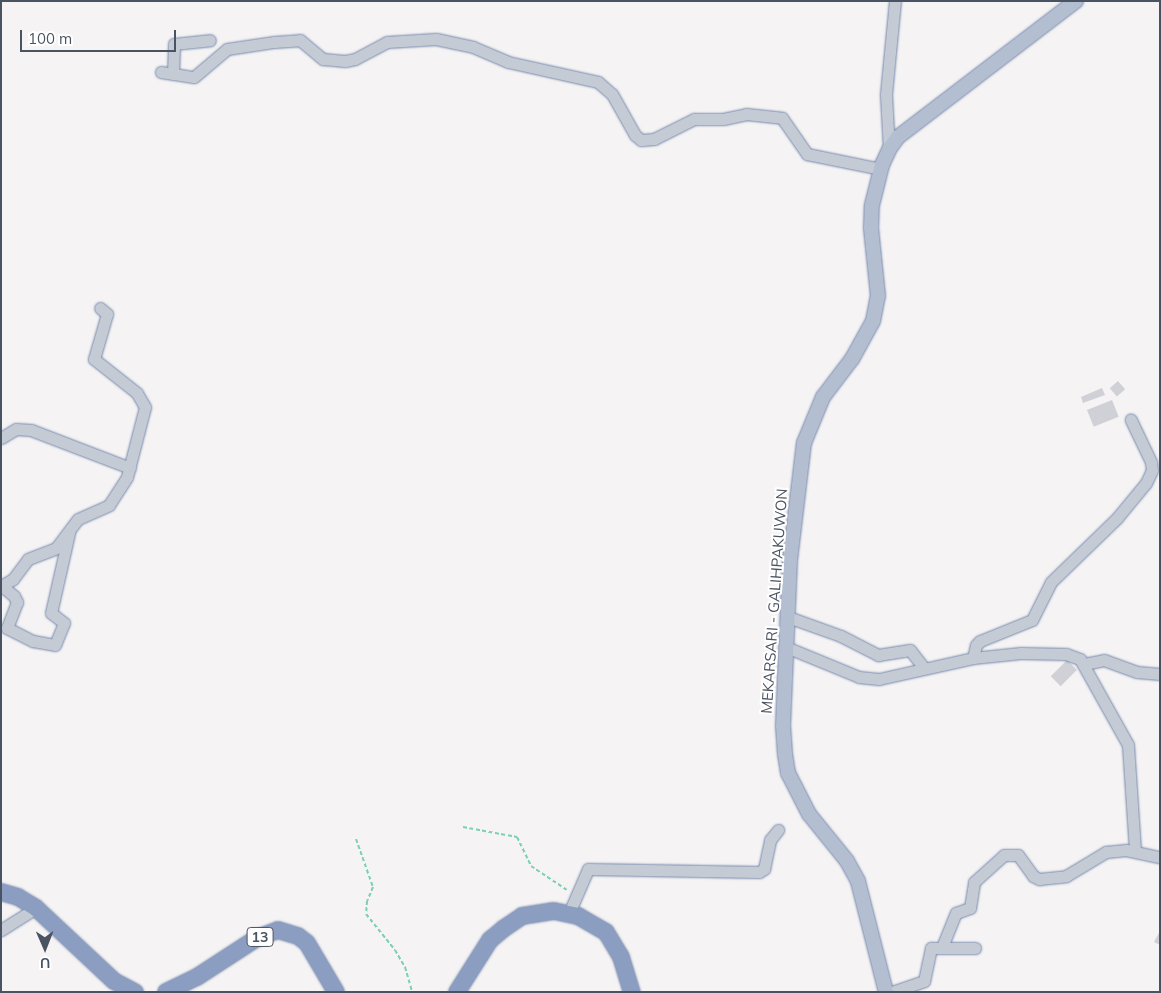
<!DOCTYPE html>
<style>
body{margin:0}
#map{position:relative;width:1161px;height:993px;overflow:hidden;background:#f5f3f3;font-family:Mulish,sans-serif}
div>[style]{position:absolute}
.building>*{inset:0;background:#cfd1d7;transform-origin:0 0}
.path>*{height:2px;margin-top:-1px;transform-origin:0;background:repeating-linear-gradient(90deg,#7ad0b1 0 4px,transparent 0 6.5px)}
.roads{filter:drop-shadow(0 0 1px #7688ad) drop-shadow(0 0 1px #7688ad)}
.minor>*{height:11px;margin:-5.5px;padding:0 5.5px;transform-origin:5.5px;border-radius:5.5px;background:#c4cbd4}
.major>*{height:14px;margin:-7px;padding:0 7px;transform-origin:7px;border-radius:7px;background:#b3bed1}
.highway>*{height:16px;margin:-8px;padding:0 8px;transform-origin:8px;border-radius:8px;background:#8b9ec1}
span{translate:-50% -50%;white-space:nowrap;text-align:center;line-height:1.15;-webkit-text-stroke:4px #fff;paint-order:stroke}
.shield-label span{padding:1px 4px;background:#fff;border:1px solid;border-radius:4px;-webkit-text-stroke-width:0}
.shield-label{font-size:14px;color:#4a5361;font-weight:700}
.street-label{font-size:15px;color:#4a5361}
.frame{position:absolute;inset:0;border:2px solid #4a5361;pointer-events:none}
.north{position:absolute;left:20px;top:923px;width:50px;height:50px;-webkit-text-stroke:4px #fff;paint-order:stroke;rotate:179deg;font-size:14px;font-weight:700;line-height:20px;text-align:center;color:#4a5361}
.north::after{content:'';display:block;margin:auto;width:18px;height:22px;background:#4a5361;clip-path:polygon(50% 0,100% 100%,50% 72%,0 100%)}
.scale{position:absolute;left:20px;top:30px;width:156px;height:22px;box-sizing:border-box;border:2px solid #4a5361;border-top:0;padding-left:6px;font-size:15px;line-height:18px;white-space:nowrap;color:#4a5361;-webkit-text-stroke:4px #fff;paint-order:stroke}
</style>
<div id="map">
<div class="building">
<i style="left:1118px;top:381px;width:11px;height:11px;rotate:49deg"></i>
<i style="clip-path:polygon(1102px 388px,1105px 395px,1083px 403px,1081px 397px)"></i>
<i style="left:1112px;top:400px;width:18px;height:27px;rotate:68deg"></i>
<i style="left:1067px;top:660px;width:14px;height:23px;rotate:45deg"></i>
<i style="clip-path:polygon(1160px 931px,1160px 945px,1154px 942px)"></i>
</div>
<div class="path">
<i style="left:463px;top:827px;width:55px;rotate:10.5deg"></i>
<i style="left:517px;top:837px;width:32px;rotate:64deg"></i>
<i style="left:531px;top:866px;width:43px;rotate:33.7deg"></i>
<i style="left:356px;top:839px;width:51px;rotate:70.5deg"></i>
<i style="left:373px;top:887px;width:15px;rotate:113deg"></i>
<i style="left:367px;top:901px;width:13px;rotate:94deg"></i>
<i style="left:366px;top:914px;width:46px;rotate:51.1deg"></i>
<i style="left:395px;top:950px;width:20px;rotate:60deg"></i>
<i style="left:405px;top:967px;width:26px;rotate:74deg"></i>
</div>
<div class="roads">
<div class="minor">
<i style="left:161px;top:72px;width:33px;rotate:9deg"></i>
<i style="left:194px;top:77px;width:43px;rotate:-40.3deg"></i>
<i style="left:227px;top:49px;width:48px;rotate:-8.5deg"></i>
<i style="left:274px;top:42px;width:26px;rotate:-4deg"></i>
<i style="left:300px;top:40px;width:30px;rotate:40deg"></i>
<i style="left:323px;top:59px;width:22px;rotate:5deg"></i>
<i style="left:345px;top:61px;width:10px;rotate:-11deg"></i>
<i style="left:355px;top:59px;width:36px;rotate:-28deg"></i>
<i style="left:387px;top:42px;width:49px;rotate:-3.5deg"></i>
<i style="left:436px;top:39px;width:38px;rotate:12deg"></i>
<i style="left:473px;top:47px;width:38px;rotate:23deg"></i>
<i style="left:508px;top:62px;width:92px;rotate:12.5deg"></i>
<i style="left:598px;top:82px;width:18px;rotate:41deg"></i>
<i style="left:612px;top:94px;width:47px;rotate:60.7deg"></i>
<i style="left:635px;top:135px;width:8px;rotate:40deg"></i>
<i style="left:641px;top:140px;width:13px;rotate:-4deg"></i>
<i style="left:654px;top:139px;width:45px;rotate:-26.6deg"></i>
<i style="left:694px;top:119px;width:29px"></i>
<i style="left:723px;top:119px;width:24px;rotate:-12deg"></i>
<i style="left:746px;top:114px;width:36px;rotate:6deg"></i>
<i style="left:782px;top:118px;width:44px;rotate:55.2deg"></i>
<i style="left:807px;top:154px;width:76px;rotate:11.5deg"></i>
<i style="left:173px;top:74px;width:30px;rotate:-88deg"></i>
<i style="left:174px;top:44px;width:36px;rotate:-6deg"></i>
<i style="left:889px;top:150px;width:56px;rotate:-93.1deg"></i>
<i style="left:886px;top:94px;width:93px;rotate:-84.5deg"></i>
<i style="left:1px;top:438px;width:17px;rotate:-31deg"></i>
<i style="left:16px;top:429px;width:15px;rotate:4deg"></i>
<i style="left:31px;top:430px;width:106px;rotate:21deg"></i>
<i style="left:1px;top:586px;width:14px;rotate:-30deg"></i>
<i style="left:13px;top:579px;width:25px;rotate:-53deg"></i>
<i style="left:28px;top:559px;width:30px;rotate:-21deg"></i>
<i style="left:56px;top:548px;width:36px;rotate:-53deg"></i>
<i style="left:78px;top:519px;width:34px;rotate:-24deg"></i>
<i style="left:109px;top:505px;width:33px;rotate:-57deg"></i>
<i style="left:127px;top:477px;width:72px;rotate:-75.6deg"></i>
<i style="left:145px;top:407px;width:16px;rotate:-120deg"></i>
<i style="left:137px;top:393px;width:55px;rotate:-141.7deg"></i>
<i style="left:94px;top:359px;width:47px;rotate:-73.9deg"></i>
<i style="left:107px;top:314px;width:9px;rotate:-139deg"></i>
<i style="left:2px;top:586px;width:16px;rotate:40deg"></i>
<i style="left:14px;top:596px;width:7px;rotate:63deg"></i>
<i style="left:17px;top:602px;width:28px;rotate:111deg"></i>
<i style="left:7px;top:628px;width:29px;rotate:27deg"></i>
<i style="left:33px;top:641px;width:22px;rotate:10deg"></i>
<i style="left:55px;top:645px;width:24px;rotate:-68deg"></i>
<i style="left:64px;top:623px;width:16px;rotate:-142deg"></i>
<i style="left:51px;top:613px;width:82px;rotate:-77.3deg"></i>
<i style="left:788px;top:617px;width:56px;rotate:19.7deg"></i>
<i style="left:841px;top:636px;width:42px;rotate:27.2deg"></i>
<i style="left:878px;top:655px;width:32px;rotate:-9deg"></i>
<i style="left:910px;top:650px;width:23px;rotate:52deg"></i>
<i style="left:786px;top:647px;width:79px;rotate:22.3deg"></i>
<i style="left:859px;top:677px;width:20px;rotate:6deg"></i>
<i style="left:879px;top:679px;width:96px;rotate:-12.6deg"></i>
<i style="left:973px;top:658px;width:48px;rotate:-5.9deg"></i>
<i style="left:1021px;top:653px;width:45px;rotate:1.3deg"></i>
<i style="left:1066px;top:654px;width:15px;rotate:20deg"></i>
<i style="left:1080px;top:659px;width:98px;rotate:60.8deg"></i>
<i style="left:1128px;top:745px;width:106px;rotate:86.2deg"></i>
<i style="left:973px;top:658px;width:13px;rotate:-77deg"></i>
<i style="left:976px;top:645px;width:6px;rotate:-45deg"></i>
<i style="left:980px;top:641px;width:56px;rotate:-22deg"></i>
<i style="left:1032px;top:620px;width:42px;rotate:-63.4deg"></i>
<i style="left:1051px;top:582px;width:92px;rotate:-44.1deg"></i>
<i style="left:1117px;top:518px;width:45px;rotate:-50.4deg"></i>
<i style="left:1146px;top:483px;width:14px;rotate:-65deg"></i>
<i style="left:1152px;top:470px;width:8px;rotate:-97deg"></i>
<i style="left:1151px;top:462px;width:47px;rotate:-115.5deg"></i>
<i style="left:1084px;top:664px;width:20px;rotate:-11deg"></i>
<i style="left:1104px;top:660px;width:35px;rotate:20deg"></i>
<i style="left:1137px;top:672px;width:23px;rotate:5deg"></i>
<i style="left:569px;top:913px;width:48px;rotate:-66.6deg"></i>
<i style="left:588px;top:869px;width:171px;rotate:1deg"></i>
<i style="left:759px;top:872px;width:6px;rotate:-31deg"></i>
<i style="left:764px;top:869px;width:30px;rotate:-78deg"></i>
<i style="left:770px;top:840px;width:13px;rotate:-51deg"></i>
<i style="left:1px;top:930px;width:41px;rotate:-32.2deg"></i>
<i style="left:942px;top:947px;width:37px;rotate:-68deg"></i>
<i style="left:956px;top:913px;width:15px;rotate:-20deg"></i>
<i style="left:970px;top:908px;width:26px;rotate:-81deg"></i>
<i style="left:974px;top:882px;width:40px;rotate:-42deg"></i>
<i style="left:1004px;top:855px;width:14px"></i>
<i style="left:1018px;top:855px;width:26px;rotate:54deg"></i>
<i style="left:1033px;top:876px;width:7px;rotate:27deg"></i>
<i style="left:1039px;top:879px;width:27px;rotate:-6deg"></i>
<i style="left:1066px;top:876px;width:47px;rotate:-31deg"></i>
<i style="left:1106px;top:852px;width:20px;rotate:-6deg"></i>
<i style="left:1126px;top:850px;width:35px;rotate:12deg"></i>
<i style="left:892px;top:992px;width:34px;rotate:-19deg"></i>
<i style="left:924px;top:981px;width:34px;rotate:-78deg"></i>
<i style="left:931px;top:948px;width:44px"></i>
</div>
<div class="major">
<i style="left:886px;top:992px;width:114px;rotate:-104.2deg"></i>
<i style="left:858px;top:881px;width:23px;rotate:-119deg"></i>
<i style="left:847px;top:861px;width:60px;rotate:-129deg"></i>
<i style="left:809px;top:814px;width:46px;rotate:-117.1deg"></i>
<i style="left:788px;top:773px;width:19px;rotate:-99deg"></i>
<i style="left:785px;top:754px;width:28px;rotate:-94deg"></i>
<i style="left:783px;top:726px;width:166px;rotate:-87.6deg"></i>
<i style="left:790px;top:560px;width:118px;rotate:-83.2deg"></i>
<i style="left:804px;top:443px;width:50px;rotate:-67.6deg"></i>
<i style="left:823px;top:397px;width:48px;rotate:-52.7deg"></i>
<i style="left:852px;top:359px;width:43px;rotate:-61.1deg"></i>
<i style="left:873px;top:321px;width:25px;rotate:-79deg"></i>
<i style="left:878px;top:296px;width:68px;rotate:-95.9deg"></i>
<i style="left:871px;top:228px;width:23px;rotate:-88deg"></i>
<i style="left:872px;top:205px;width:41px;rotate:-76deg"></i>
<i style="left:882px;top:165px;width:19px;rotate:-65deg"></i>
<i style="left:890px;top:148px;width:14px;rotate:-54deg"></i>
<i style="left:898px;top:137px;width:224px;rotate:-37.4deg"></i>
</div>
<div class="highway">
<i style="left:1px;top:892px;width:18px;rotate:16deg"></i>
<i style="left:18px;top:897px;width:21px;rotate:31deg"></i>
<i style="left:36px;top:908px;width:107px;rotate:43.1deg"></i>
<i style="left:114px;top:981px;width:24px;rotate:28deg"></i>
<i style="left:166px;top:992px;width:34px;rotate:-26deg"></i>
<i style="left:197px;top:977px;width:72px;rotate:-33deg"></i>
<i style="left:257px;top:938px;width:22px;rotate:-21deg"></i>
<i style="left:278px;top:930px;width:21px;rotate:17deg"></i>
<i style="left:298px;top:936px;width:11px;rotate:38deg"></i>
<i style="left:307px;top:943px;width:57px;rotate:59.4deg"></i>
<i style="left:457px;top:992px;width:62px;rotate:-57.6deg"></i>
<i style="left:490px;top:940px;width:17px;rotate:-40deg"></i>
<i style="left:503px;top:929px;width:23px;rotate:-34deg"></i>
<i style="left:522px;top:916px;width:32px;rotate:-9deg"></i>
<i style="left:554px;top:911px;width:25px;rotate:12deg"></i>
<i style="left:578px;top:916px;width:32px;rotate:30deg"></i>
<i style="left:606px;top:932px;width:29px;rotate:59deg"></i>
<i style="left:621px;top:957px;width:37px;rotate:73deg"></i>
</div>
</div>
<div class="shield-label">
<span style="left:260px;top:937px">13</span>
</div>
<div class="street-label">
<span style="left:774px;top:601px;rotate:-86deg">MEKARSARI - GALIHPAKUWON</span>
</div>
<div class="frame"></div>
<div class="north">U</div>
<div class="scale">100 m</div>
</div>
